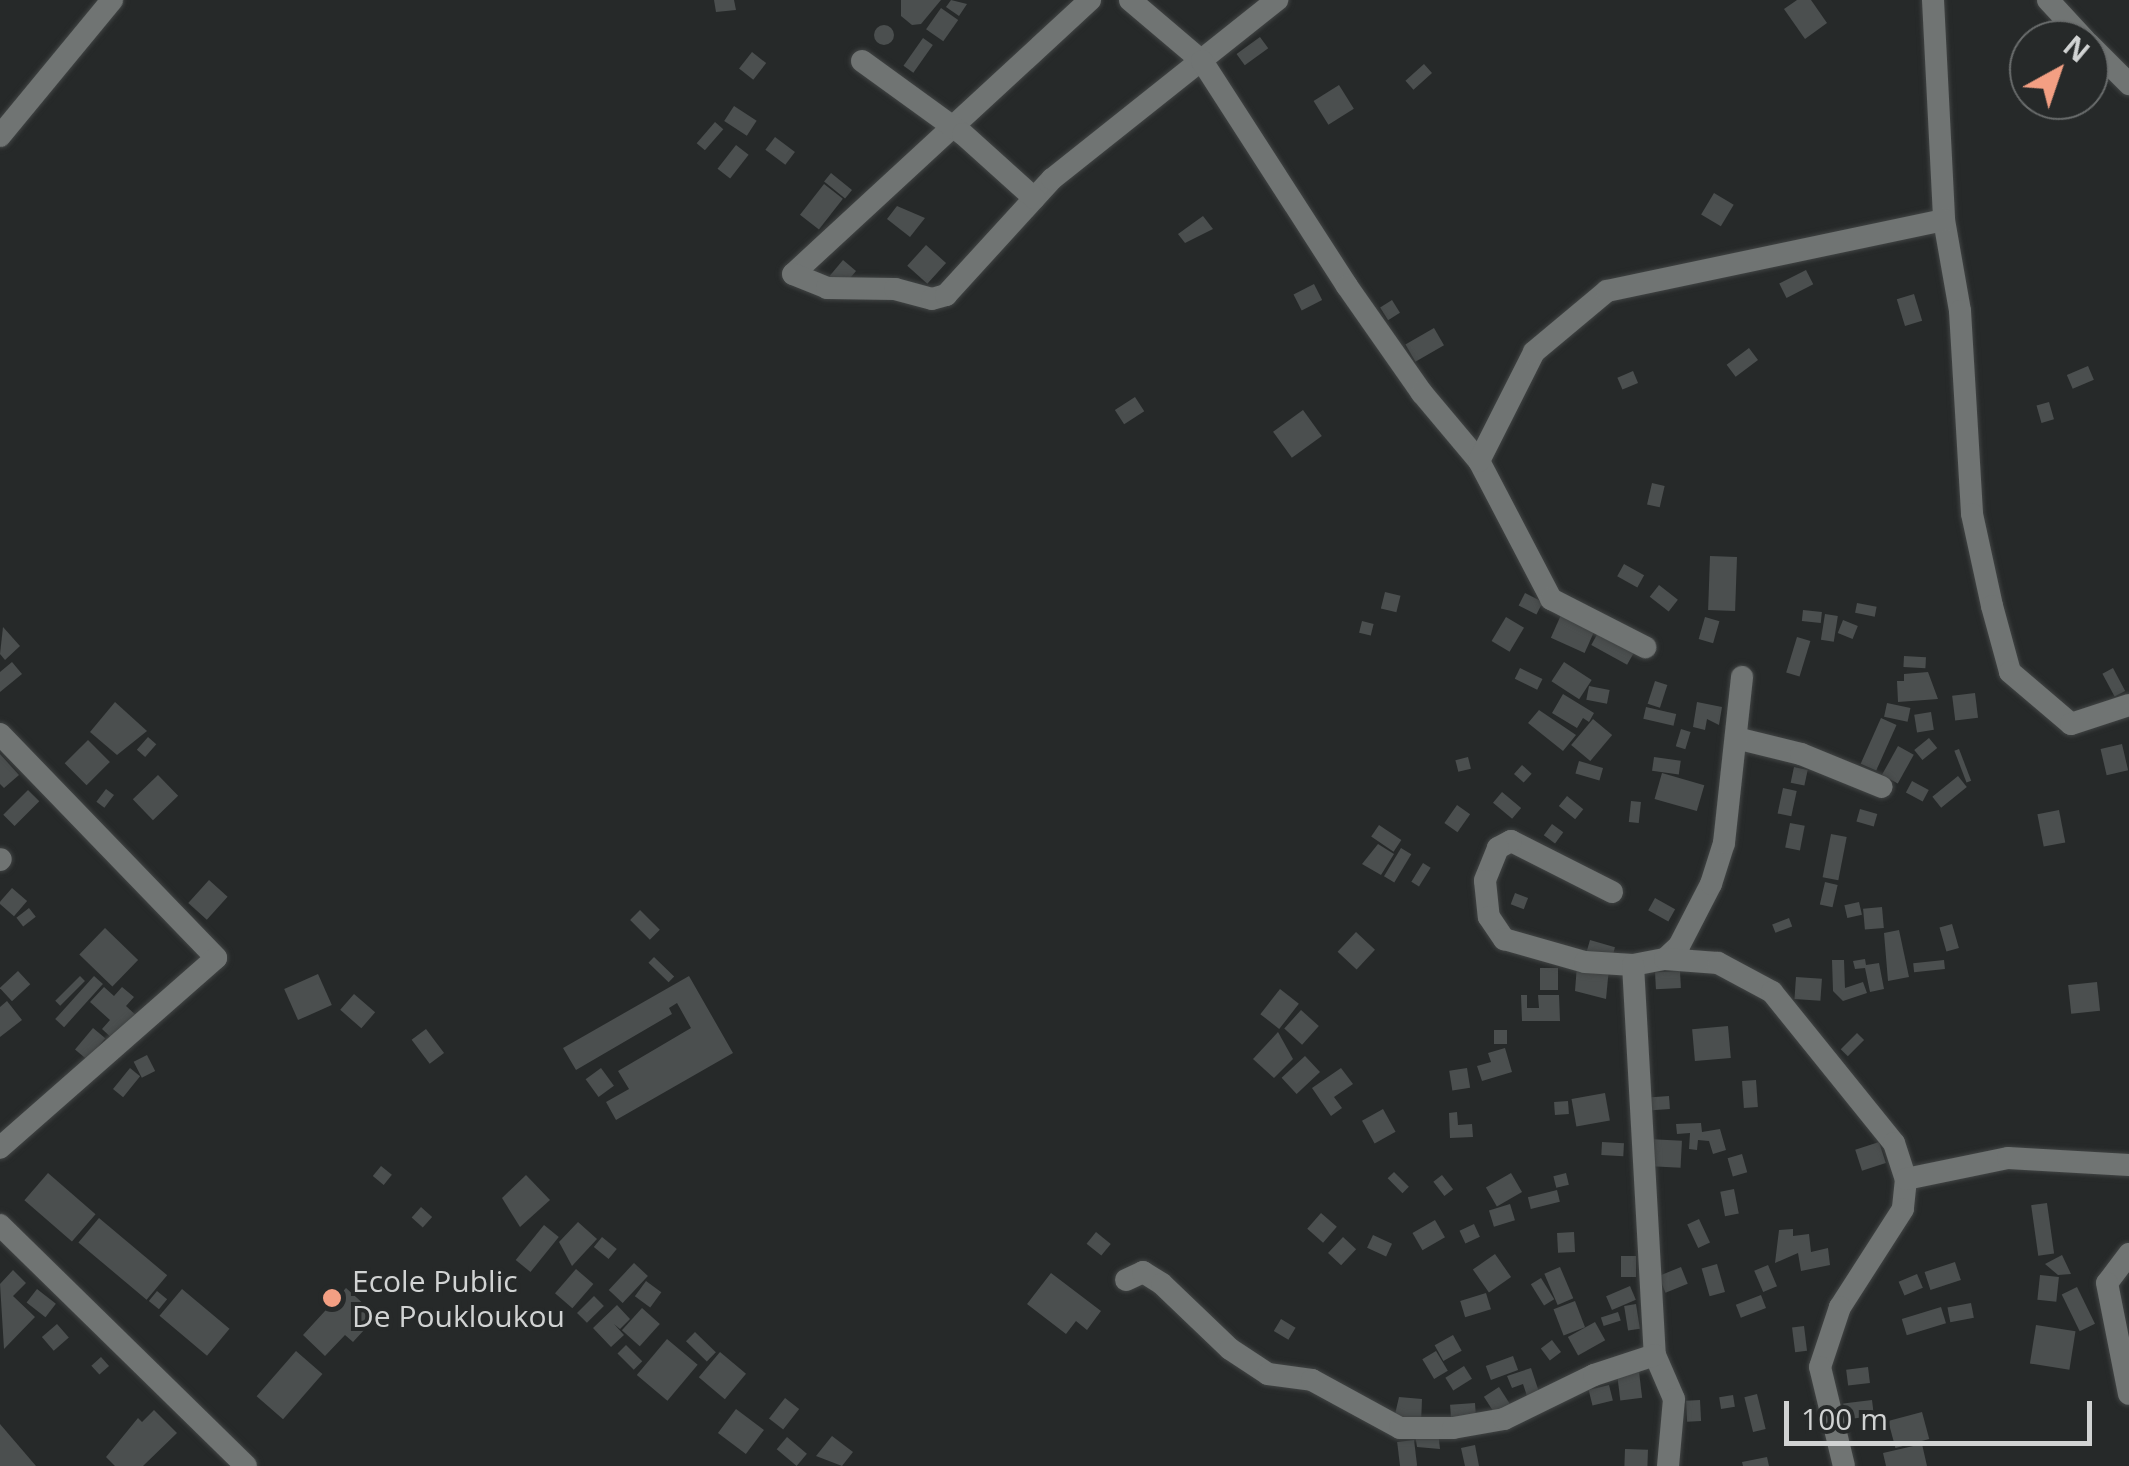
<!DOCTYPE html>
<style>
body{margin:0}
#map{position:relative;width:2129px;height:1466px;overflow:hidden;background:#262929;font-family:"Open Sans",sans-serif}
div>[style]{position:absolute}
.building>*{inset:0;background:#4b4f4f;transform-origin:0 0}
.round{border-radius:50%}
.roads{filter:drop-shadow(0 0 2px #414444) drop-shadow(0 0 2px #414444)}
.street>*{height:22px;margin:-11px;padding:0 11px;transform-origin:11px;border-radius:11px;background:#707473}
.dots>*{width:28px;height:28px;translate:-50% -50%;box-sizing:border-box;border:5px solid #262929;border-radius:50%}
span{translate:-50% -50%;white-space:nowrap;text-align:center;line-height:1.15;-webkit-text-stroke:8px #262929;paint-order:stroke}
.poi-label{font-size:30px;color:#d1d3d3}
.left{translate:0 -50%;text-align:left}
.north{position:absolute;left:2009px;top:20px;width:100px;height:100px;box-sizing:border-box;background:#262929;border:2px solid #6a6d6d;border-radius:50%;rotate:40deg;font-size:28px;font-weight:700;line-height:40px;text-align:center;color:#d1d3d3}
.north::after{content:'';display:block;margin:auto;width:35px;height:45px;background:#f39f83;clip-path:polygon(50% 0,100% 100%,50% 72%,0 100%)}
.scale{position:absolute;left:1784px;top:1401px;width:308px;height:45px;box-sizing:border-box;border:5px solid #d1d3d3;border-top:0;padding-left:12px;font-size:30px;line-height:35px;white-space:nowrap;color:#d1d3d3;-webkit-text-stroke:8px #262929;paint-order:stroke}
</style>
<div id="map">
<div class="building">
<i style="clip-path:polygon(714px 0,734px 0,736px 10px,716px 12px)"></i>
<i style="clip-path:polygon(901px 0,941px 0,921px 24px,912px 25px,901px 16px)"></i>
<i style="clip-path:polygon(951px 0,967px 4px,959px 16px,946px 7px)"></i>
<i style="clip-path:polygon(1797px 0,1811px 0,1827px 23px,1805px 39px,1784px 9px)"></i>
<i style="left:941px;top:8px;width:21px;height:26px;rotate:35deg"></i>
<i class="round" style="left:874px;top:25px;width:20px;height:20px"></i>
<i style="left:1260px;top:37px;width:14px;height:29px;rotate:54deg"></i>
<i style="left:923px;top:38px;width:12px;height:34px;rotate:35deg"></i>
<i style="left:752px;top:52px;width:18px;height:21px;rotate:38deg"></i>
<i style="left:1424px;top:64px;width:12px;height:25px;rotate:48deg"></i>
<i style="left:1339px;top:85px;width:28px;height:30px;rotate:58deg"></i>
<i style="left:734px;top:106px;width:27px;height:18px;rotate:33deg"></i>
<i style="left:715px;top:122px;width:11px;height:28px;rotate:41deg"></i>
<i style="left:775px;top:137px;width:25px;height:16px;rotate:37deg"></i>
<i style="left:736px;top:145px;width:16px;height:30px;rotate:38deg"></i>
<i style="left:831px;top:173px;width:27px;height:11px;rotate:39deg"></i>
<i style="left:824px;top:184px;width:24px;height:39px;rotate:38deg"></i>
<i style="left:1714px;top:193px;width:23px;height:25px;rotate:31deg"></i>
<i style="clip-path:polygon(897px 206px,925px 218px,910px 237px,887px 219px)"></i>
<i style="clip-path:polygon(1203px 216px,1213px 229px,1185px 243px,1178px 234px)"></i>
<i style="left:926px;top:245px;width:27px;height:28px;rotate:42deg"></i>
<i style="left:843px;top:260px;width:17px;height:28px;rotate:40deg"></i>
<i style="left:1806px;top:270px;width:16px;height:30px;rotate:63deg"></i>
<i style="left:1314px;top:284px;width:18px;height:23px;rotate:63deg"></i>
<i style="left:1914px;top:294px;width:28px;height:18px;rotate:73deg"></i>
<i style="left:1392px;top:300px;width:15px;height:14px;rotate:58deg"></i>
<i style="left:1434px;top:328px;width:20px;height:33px;rotate:60deg"></i>
<i style="left:1749px;top:348px;width:15px;height:28px;rotate:53deg"></i>
<i style="left:2088px;top:366px;width:15px;height:23px;rotate:67deg"></i>
<i style="left:1633px;top:371px;width:13px;height:17px;rotate:67deg"></i>
<i style="left:1135px;top:397px;width:17px;height:24px;rotate:57deg"></i>
<i style="left:2049px;top:402px;width:18px;height:13px;rotate:74deg"></i>
<i style="left:1303px;top:410px;width:32px;height:37px;rotate:54deg"></i>
<i style="left:1652px;top:483px;width:13px;height:22px;rotate:13deg"></i>
<i style="left:1710px;top:556px;width:27px;height:54px;rotate:2deg"></i>
<i style="left:1624px;top:564px;width:23px;height:14px;rotate:29deg"></i>
<i style="left:1659px;top:585px;width:24px;height:15px;rotate:38deg"></i>
<i style="left:1385px;top:592px;width:16px;height:17px;rotate:14deg"></i>
<i style="left:1525px;top:593px;width:20px;height:14px;rotate:27deg"></i>
<i style="left:1857px;top:603px;width:20px;height:10px;rotate:11deg"></i>
<i style="left:1803px;top:610px;width:19px;height:11px;rotate:6deg"></i>
<i style="left:1825px;top:614px;width:13px;height:26px;rotate:9deg"></i>
<i style="left:1561px;top:615px;width:37px;height:25px;rotate:24deg"></i>
<i style="left:1506px;top:617px;width:21px;height:28px;rotate:31deg"></i>
<i style="left:1705px;top:617px;width:15px;height:23px;rotate:16deg"></i>
<i style="left:1843px;top:620px;width:16px;height:14px;rotate:22deg"></i>
<i style="left:1362px;top:621px;width:12px;height:12px;rotate:14deg"></i>
<i style="clip-path:polygon(3px 627px,20px 646px,5px 660px,0 654px)"></i>
<i style="left:1599px;top:631px;width:41px;height:16px;rotate:29deg"></i>
<i style="left:1797px;top:637px;width:14px;height:37px;rotate:17deg"></i>
<i style="left:1904px;top:656px;width:22px;height:11px;rotate:3deg"></i>
<i style="clip-path:polygon(12px 662px,22px 674px,0 692px,0 672px)"></i>
<i style="left:1564px;top:662px;width:33px;height:23px;rotate:33deg"></i>
<i style="left:1520px;top:668px;width:25px;height:12px;rotate:26deg"></i>
<i style="left:2113px;top:668px;width:26px;height:12px;rotate:62deg"></i>
<i style="clip-path:polygon(1928px 672px,1938px 699px,1898px 702px,1897px 681px,1904px 681px,1904px 674px)"></i>
<i style="left:1655px;top:681px;width:13px;height:24px;rotate:18deg"></i>
<i style="left:1589px;top:686px;width:21px;height:14px;rotate:11deg"></i>
<i style="left:1975px;top:693px;width:25px;height:23px;rotate:83deg"></i>
<i style="clip-path:polygon(1563px 694px,1594px 713px,1589px 722px,1583px 718px,1577px 728px,1552px 713px)"></i>
<i style="clip-path:polygon(115px 702px,147px 731px,117px 755px,90px 732px)"></i>
<i style="clip-path:polygon(1697px 702px,1722px 707px,1719px 725px,1707px 719px,1705px 730px,1693px 727px)"></i>
<i style="left:1887px;top:703px;width:24px;height:14px;rotate:12deg"></i>
<i style="left:1646px;top:707px;width:31px;height:12px;rotate:13deg"></i>
<i style="clip-path:polygon(1539px 710px,1576px 735px,1563px 751px,1528px 723px)"></i>
<i style="left:1931px;top:712px;width:18px;height:17px;rotate:81deg"></i>
<i style="left:1881px;top:718px;width:17px;height:50px;rotate:24deg"></i>
<i style="left:1593px;top:719px;width:25px;height:34px;rotate:40deg"></i>
<i style="left:1681px;top:729px;width:10px;height:18px;rotate:17deg"></i>
<i style="left:148px;top:737px;width:11px;height:17px;rotate:41deg"></i>
<i style="left:1929px;top:738px;width:13px;height:19px;rotate:51deg"></i>
<i style="left:88px;top:740px;width:31px;height:33px;rotate:45deg"></i>
<i style="left:2122px;top:744px;width:27px;height:22px;rotate:77deg"></i>
<i style="left:1898px;top:746px;width:18px;height:33px;rotate:29deg"></i>
<i style="left:1959px;top:749px;width:34px;height:5px;rotate:69deg"></i>
<i style="clip-path:polygon(0 754px,19px 775px,4px 788px,0 784px)"></i>
<i style="left:1468px;top:757px;width:12px;height:13px;rotate:76deg"></i>
<i style="left:1654px;top:757px;width:27px;height:14px;rotate:8deg"></i>
<i style="left:1579px;top:761px;width:25px;height:13px;rotate:16deg"></i>
<i style="left:1522px;top:765px;width:13px;height:12px;rotate:42deg"></i>
<i style="left:1794px;top:767px;width:14px;height:16px;rotate:12deg"></i>
<i style="left:1662px;top:773px;width:44px;height:27px;rotate:16deg"></i>
<i style="left:158px;top:775px;width:29px;height:35px;rotate:46deg"></i>
<i style="left:1958px;top:776px;width:14px;height:33px;rotate:51deg"></i>
<i style="left:1912px;top:781px;width:19px;height:13px;rotate:28deg"></i>
<i style="left:1783px;top:788px;width:14px;height:26px;rotate:12deg"></i>
<i style="left:106px;top:789px;width:10px;height:16px;rotate:37deg"></i>
<i style="left:28px;top:790px;width:16px;height:35px;rotate:45deg"></i>
<i style="left:1502px;top:792px;width:25px;height:14px;rotate:40deg"></i>
<i style="left:1567px;top:796px;width:21px;height:13px;rotate:39deg"></i>
<i style="left:1631px;top:801px;width:10px;height:21px;rotate:6deg"></i>
<i style="left:1457px;top:805px;width:16px;height:22px;rotate:35deg"></i>
<i style="left:1860px;top:809px;width:18px;height:13px;rotate:16deg"></i>
<i style="left:2059px;top:810px;width:33px;height:22px;rotate:79deg"></i>
<i style="left:1790px;top:823px;width:15px;height:25px;rotate:11deg"></i>
<i style="left:1552px;top:824px;width:14px;height:14px;rotate:36deg"></i>
<i style="left:1379px;top:825px;width:27px;height:14px;rotate:34deg"></i>
<i style="left:1831px;top:834px;width:16px;height:44px;rotate:11deg"></i>
<i style="clip-path:polygon(1378px 844px,1394px 854px,1381px 875px,1362px 864px)"></i>
<i style="left:1401px;top:848px;width:12px;height:33px;rotate:31deg"></i>
<i style="left:1423px;top:863px;width:9px;height:22px;rotate:32deg"></i>
<i style="left:209px;top:880px;width:25px;height:31px;rotate:42deg"></i>
<i style="left:1825px;top:882px;width:13px;height:23px;rotate:13deg"></i>
<i style="left:12px;top:888px;width:20px;height:20px;rotate:41deg"></i>
<i style="left:1515px;top:893px;width:14px;height:12px;rotate:21deg"></i>
<i style="left:1655px;top:898px;width:23px;height:14px;rotate:29deg"></i>
<i style="left:1859px;top:902px;width:13px;height:15px;rotate:77deg"></i>
<i style="left:1882px;top:907px;width:21px;height:19px;rotate:85deg"></i>
<i style="left:29px;top:908px;width:11px;height:16px;rotate:52deg"></i>
<i style="left:640px;top:910px;width:28px;height:14px;rotate:45deg"></i>
<i style="left:1789px;top:918px;width:9px;height:18px;rotate:69deg"></i>
<i style="left:1952px;top:924px;width:25px;height:13px;rotate:74deg"></i>
<i style="left:105px;top:928px;width:46px;height:37px;rotate:44deg"></i>
<i style="clip-path:polygon(1899px 930px,1909px 977px,1888px 981px,1884px 933px)"></i>
<i style="left:1356px;top:932px;width:26px;height:27px;rotate:43deg"></i>
<i style="left:1590px;top:940px;width:26px;height:12px;rotate:16deg"></i>
<i style="left:654px;top:957px;width:28px;height:8px;rotate:44deg"></i>
<i style="clip-path:polygon(1865px 959px,1866px 965px,1879px 963px,1884px 989px,1870px 992px,1865px 968px,1855px 969px,1853px 961px)"></i>
<i style="clip-path:polygon(1832px 960px,1844px 960px,1845px 988px,1863px 982px,1867px 993px,1843px 1001px,1833px 991px)"></i>
<i style="left:1944px;top:960px;width:9px;height:31px;rotate:84deg"></i>
<i style="clip-path:polygon(1577px 965px,1609px 968px,1606px 999px,1575px 991px)"></i>
<i style="left:1540px;top:968px;width:18px;height:22px"></i>
<i style="left:18px;top:971px;width:18px;height:25px;rotate:47deg"></i>
<i style="left:1680px;top:971px;width:17px;height:25px;rotate:87deg"></i>
<i style="left:318px;top:974px;width:34px;height:37px;rotate:66deg"></i>
<i style="left:80px;top:976px;width:7px;height:35px;rotate:45deg"></i>
<i style="left:94px;top:976px;width:12px;height:58px;rotate:42deg"></i>
<i style="clip-path:polygon(689px 976px,733px 1053px,616px 1120px,606px 1102px,629px 1089px,618px 1071px,691px 1028px,677px 1003px,669px 1008px,672px 1014px,576px 1070px,563px 1048px)"></i>
<i style="left:1796px;top:977px;width:26px;height:22px;rotate:4deg"></i>
<i style="left:2097px;top:982px;width:29px;height:29px;rotate:84deg"></i>
<i style="clip-path:polygon(104px 987px,114px 996px,122px 987px,134px 997px,126px 1006px,139px 1018px,117px 1043px,102px 1029px,110px 1020px,90px 1002px)"></i>
<i style="left:1280px;top:989px;width:24px;height:32px;rotate:38deg"></i>
<i style="left:354px;top:994px;width:28px;height:21px;rotate:41deg"></i>
<i style="clip-path:polygon(1521px 995px,1527px 995px,1527px 1008px,1539px 1008px,1538px 995px,1559px 995px,1560px 1021px,1522px 1021px)"></i>
<i style="clip-path:polygon(7px 1001px,22px 1020px,0 1037px,0 1007px)"></i>
<i style="left:1301px;top:1010px;width:24px;height:25px;rotate:42deg"></i>
<i style="left:1728px;top:1026px;width:32px;height:36px;rotate:85deg"></i>
<i style="left:93px;top:1028px;width:16px;height:28px;rotate:40deg"></i>
<i style="left:426px;top:1029px;width:30px;height:18px;rotate:53deg"></i>
<i style="left:1494px;top:1030px;width:13px;height:14px"></i>
<i style="clip-path:polygon(1278px 1032px,1293px 1059px,1274px 1078px,1253px 1059px)"></i>
<i style="left:1857px;top:1033px;width:10px;height:23px;rotate:45deg"></i>
<i style="clip-path:polygon(1505px 1048px,1512px 1072px,1482px 1081px,1477px 1066px,1491px 1062px,1488px 1053px)"></i>
<i style="left:147px;top:1055px;width:18px;height:15px;rotate:63deg"></i>
<i style="left:1305px;top:1056px;width:22px;height:32px;rotate:47deg"></i>
<i style="left:130px;top:1068px;width:13px;height:27px;rotate:39deg"></i>
<i style="left:601px;top:1068px;width:22px;height:19px;rotate:54deg"></i>
<i style="clip-path:polygon(1341px 1068px,1353px 1084px,1334px 1097px,1342px 1108px,1331px 1116px,1312px 1088px)"></i>
<i style="left:1467px;top:1068px;width:20px;height:18px;rotate:81deg"></i>
<i style="left:1756px;top:1080px;width:27px;height:14px;rotate:86deg"></i>
<i style="left:1605px;top:1093px;width:28px;height:34px;rotate:80deg"></i>
<i style="left:1669px;top:1096px;width:13px;height:21px;rotate:86deg"></i>
<i style="left:1568px;top:1101px;width:13px;height:14px;rotate:86deg"></i>
<i style="left:1383px;top:1109px;width:26px;height:24px;rotate:61deg"></i>
<i style="clip-path:polygon(1457px 1112px,1458px 1125px,1472px 1124px,1473px 1137px,1450px 1138px,1449px 1113px)"></i>
<i style="clip-path:polygon(1701px 1123px,1702px 1132px,1720px 1129px,1726px 1150px,1713px 1154px,1709px 1141px,1698px 1140px,1697px 1150px,1689px 1149px,1690px 1133px,1677px 1134px,1676px 1124px)"></i>
<i style="left:1648px;top:1139px;width:34px;height:27px;rotate:3deg"></i>
<i style="left:1602px;top:1142px;width:22px;height:13px;rotate:3deg"></i>
<i style="left:1879px;top:1142px;width:22px;height:25px;rotate:72deg"></i>
<i style="left:1742px;top:1154px;width:19px;height:15px;rotate:74deg"></i>
<i style="left:381px;top:1166px;width:14px;height:13px;rotate:39deg"></i>
<i style="left:1394px;top:1172px;width:21px;height:9px;rotate:45deg"></i>
<i style="left:48px;top:1173px;width:63px;height:36px;rotate:41deg"></i>
<i style="left:1511px;top:1173px;width:22px;height:29px;rotate:60deg"></i>
<i style="left:1566px;top:1173px;width:12px;height:13px;rotate:76deg"></i>
<i style="clip-path:polygon(526px 1175px,550px 1200px,520px 1227px,502px 1198px)"></i>
<i style="left:1442px;top:1175px;width:18px;height:11px;rotate:52deg"></i>
<i style="left:1734px;top:1189px;width:25px;height:14px;rotate:79deg"></i>
<i style="left:1557px;top:1190px;width:12px;height:30px;rotate:76deg"></i>
<i style="left:2047px;top:1203px;width:51px;height:16px;rotate:82deg"></i>
<i style="left:1510px;top:1204px;width:17px;height:22px;rotate:73deg"></i>
<i style="left:421px;top:1207px;width:15px;height:14px;rotate:42deg"></i>
<i style="left:1321px;top:1213px;width:21px;height:21px;rotate:41deg"></i>
<i style="left:99px;top:1218px;width:89px;height:32px;rotate:40deg"></i>
<i style="left:1699px;top:1219px;width:26px;height:13px;rotate:65deg"></i>
<i style="left:1435px;top:1220px;width:20px;height:26px;rotate:60deg"></i>
<i style="clip-path:polygon(578px 1222px,597px 1239px,572px 1266px,559px 1242px)"></i>
<i style="left:1474px;top:1224px;width:14px;height:16px;rotate:65deg"></i>
<i style="left:544px;top:1225px;width:19px;height:45px;rotate:39deg"></i>
<i style="clip-path:polygon(1793px 1229px,1793px 1236px,1809px 1234px,1811px 1252px,1828px 1248px,1830px 1265px,1801px 1271px,1798px 1253px,1775px 1263px,1779px 1230px)"></i>
<i style="left:1096px;top:1232px;width:19px;height:15px;rotate:39deg"></i>
<i style="left:1574px;top:1232px;width:20px;height:17px;rotate:87deg"></i>
<i style="left:1373px;top:1235px;width:21px;height:14px;rotate:25deg"></i>
<i style="left:602px;top:1237px;width:19px;height:13px;rotate:39deg"></i>
<i style="left:1343px;top:1237px;width:18px;height:22px;rotate:43deg"></i>
<i style="left:1495px;top:1254px;width:28px;height:27px;rotate:55deg"></i>
<i style="clip-path:polygon(2062px 1255px,2071px 1274px,2058px 1275px,2045px 1264px)"></i>
<i style="left:1621px;top:1256px;width:15px;height:21px"></i>
<i style="left:1955px;top:1262px;width:19px;height:32px;rotate:72deg"></i>
<i style="left:634px;top:1263px;width:19px;height:37px;rotate:43deg"></i>
<i style="left:1717px;top:1264px;width:29px;height:16px;rotate:74deg"></i>
<i style="left:1768px;top:1265px;width:23px;height:15px;rotate:67deg"></i>
<i style="left:1560px;top:1267px;width:34px;height:17px;rotate:67deg"></i>
<i style="left:1681px;top:1267px;width:18px;height:24px;rotate:68deg"></i>
<i style="left:576px;top:1269px;width:23px;height:32px;rotate:41deg"></i>
<i style="clip-path:polygon(13px 1270px,26px 1283px,13px 1296px,35px 1317px,4px 1349px,0 1284px)"></i>
<i style="clip-path:polygon(1051px 1273px,1101px 1311px,1087px 1330px,1076px 1321px,1066px 1334px,1027px 1304px)"></i>
<i style="left:1917px;top:1274px;width:15px;height:20px;rotate:67deg"></i>
<i style="left:2040px;top:1275px;width:19px;height:25px;rotate:6deg"></i>
<i style="left:1541px;top:1278px;width:25px;height:12px;rotate:58deg"></i>
<i style="left:646px;top:1281px;width:19px;height:19px;rotate:36deg"></i>
<i style="left:1630px;top:1286px;width:15px;height:26px;rotate:67deg"></i>
<i style="left:2077px;top:1287px;width:41px;height:17px;rotate:64deg"></i>
<i style="clip-path:polygon(346px 1288px,377px 1316px,353px 1342px,345px 1335px,325px 1356px,303px 1335px)"></i>
<i style="left:37px;top:1289px;width:24px;height:17px;rotate:38deg"></i>
<i style="left:182px;top:1289px;width:62px;height:35px;rotate:40deg"></i>
<i style="left:157px;top:1291px;width:13px;height:13px;rotate:39deg"></i>
<i style="left:1486px;top:1293px;width:17px;height:27px;rotate:73deg"></i>
<i style="left:1761px;top:1295px;width:14px;height:27px;rotate:69deg"></i>
<i style="left:594px;top:1296px;width:14px;height:24px;rotate:45deg"></i>
<i style="left:1575px;top:1301px;width:28px;height:23px;rotate:69deg"></i>
<i style="left:1971px;top:1303px;width:15px;height:24px;rotate:79deg"></i>
<i style="left:1636px;top:1304px;width:25px;height:12px;rotate:81deg"></i>
<i style="clip-path:polygon(617px 1305px,630px 1319px,620px 1329px,614px 1324px,624px 1335px,611px 1347px,593px 1328px)"></i>
<i style="left:1941px;top:1307px;width:17px;height:41px;rotate:73deg"></i>
<i style="left:642px;top:1308px;width:24px;height:30px;rotate:42deg"></i>
<i style="left:1618px;top:1312px;width:9px;height:18px;rotate:72deg"></i>
<i style="left:1281px;top:1319px;width:17px;height:14px;rotate:31deg"></i>
<i style="left:1595px;top:1322px;width:21px;height:31px;rotate:61deg"></i>
<i style="left:57px;top:1324px;width:18px;height:20px;rotate:49deg"></i>
<i style="left:2036px;top:1325px;width:40px;height:39px;rotate:9deg"></i>
<i style="left:1804px;top:1326px;width:25px;height:12px;rotate:83deg"></i>
<i style="left:695px;top:1332px;width:29px;height:13px;rotate:44deg"></i>
<i style="left:1453px;top:1335px;width:18px;height:21px;rotate:61deg"></i>
<i style="left:667px;top:1339px;width:40px;height:47px;rotate:40deg"></i>
<i style="left:1552px;top:1340px;width:15px;height:14px;rotate:53deg"></i>
<i style="left:626px;top:1345px;width:23px;height:12px;rotate:45deg"></i>
<i style="left:296px;top:1351px;width:35px;height:60px;rotate:41deg"></i>
<i style="left:1436px;top:1351px;width:23px;height:16px;rotate:59deg"></i>
<i style="left:720px;top:1352px;width:34px;height:33px;rotate:40deg"></i>
<i style="left:1513px;top:1356px;width:15px;height:29px;rotate:70deg"></i>
<i style="left:101px;top:1357px;width:12px;height:13px;rotate:48deg"></i>
<i style="left:1464px;top:1366px;width:15px;height:22px;rotate:58deg"></i>
<i style="left:1868px;top:1367px;width:16px;height:22px;rotate:83deg"></i>
<i style="clip-path:polygon(1531px 1368px,1540px 1395px,1528px 1399px,1523px 1384px,1512px 1388px,1507px 1376px)"></i>
<i style="left:1639px;top:1372px;width:26px;height:22px;rotate:83deg"></i>
<i style="left:1609px;top:1385px;width:16px;height:21px;rotate:76deg"></i>
<i style="left:1499px;top:1387px;width:24px;height:18px;rotate:57deg"></i>
<i style="left:1757px;top:1394px;width:36px;height:13px;rotate:76deg"></i>
<i style="left:1733px;top:1395px;width:12px;height:14px;rotate:81deg"></i>
<i style="clip-path:polygon(1399px 1397px,1422px 1399px,1421px 1424px,1393px 1423px)"></i>
<i style="left:785px;top:1398px;width:18px;height:26px;rotate:38deg"></i>
<i style="left:1700px;top:1400px;width:21px;height:14px;rotate:87deg"></i>
<i style="left:1872px;top:1400px;width:16px;height:29px;rotate:83deg"></i>
<i style="left:1475px;top:1403px;width:16px;height:25px;rotate:86deg"></i>
<i style="left:736px;top:1409px;width:35px;height:30px;rotate:37deg"></i>
<i style="clip-path:polygon(154px 1410px,177px 1433px,143px 1466px,115px 1466px,106px 1457px,138px 1418px,142px 1422px)"></i>
<i style="left:1922px;top:1412px;width:28px;height:35px;rotate:75deg"></i>
<i style="clip-path:polygon(0 1424px,36px 1466px,0 1466px)"></i>
<i style="clip-path:polygon(1438px 1431px,1440px 1449px,1417px 1447px,1415px 1434px)"></i>
<i style="clip-path:polygon(832px 1436px,853px 1452px,842px 1466px,816px 1456px)"></i>
<i style="left:787px;top:1437px;width:26px;height:16px;rotate:40deg"></i>
<i style="left:1414px;top:1440px;width:26px;height:17px;rotate:83deg"></i>
<i style="clip-path:polygon(1922px 1444px,1927px 1466px,1886px 1466px,1883px 1453px)"></i>
<i style="clip-path:polygon(1475px 1445px,1479px 1466px,1465px 1466px,1461px 1448px)"></i>
<i style="left:1625px;top:1449px;width:23px;height:17px;rotate:2deg"></i>
<i style="clip-path:polygon(1767px 1457px,1769px 1466px,1743px 1466px,1742px 1462px)"></i>
</div>
<div class="roads">
<div class="street">
<i style="left:1090px;top:0;width:404px;rotate:137.3deg"></i>
<i style="left:793px;top:274px;width:37px;rotate:22deg"></i>
<i style="left:827px;top:288px;width:68px;rotate:0.8deg"></i>
<i style="left:895px;top:289px;width:38px;rotate:15deg"></i>
<i style="left:932px;top:299px;width:15px;rotate:-16deg"></i>
<i style="left:946px;top:295px;width:157px;rotate:-47.6deg"></i>
<i style="left:1052px;top:179px;width:288px;rotate:-38.5deg"></i>
<i style="left:1130px;top:0;width:94px;rotate:40.3deg"></i>
<i style="left:1202px;top:61px;width:268px;rotate:57.2deg"></i>
<i style="left:1347px;top:286px;width:131px;rotate:55deg"></i>
<i style="left:1422px;top:393px;width:89px;rotate:50deg"></i>
<i style="left:1479px;top:461px;width:156px;rotate:62.4deg"></i>
<i style="left:1551px;top:599px;width:106px;rotate:27.1deg"></i>
<i style="left:1933px;top:0;width:220px;rotate:87.1deg"></i>
<i style="left:1944px;top:220px;width:92px;rotate:80deg"></i>
<i style="left:1960px;top:311px;width:203px;rotate:86.6deg"></i>
<i style="left:1972px;top:514px;width:94px;rotate:77.7deg"></i>
<i style="left:1992px;top:606px;width:68px;rotate:74.7deg"></i>
<i style="left:2010px;top:672px;width:80px;rotate:40.4deg"></i>
<i style="left:2071px;top:724px;width:61px;rotate:-18.1deg"></i>
<i style="left:2048px;top:0;width:54px;rotate:47.2deg"></i>
<i style="left:2089px;top:44px;width:57px;rotate:45deg"></i>
<i style="left:862px;top:61px;width:125px;rotate:35.9deg"></i>
<i style="left:963px;top:134px;width:96px;rotate:42deg"></i>
<i style="left:0;top:136px;width:176px;rotate:-50.5deg"></i>
<i style="left:1479px;top:461px;width:122px;rotate:-63.2deg"></i>
<i style="left:1534px;top:352px;width:95px;rotate:-39.9deg"></i>
<i style="left:1607px;top:291px;width:344px;rotate:-11.9deg"></i>
<i style="left:0;top:734px;width:311px;rotate:46deg"></i>
<i style="left:216px;top:958px;width:288px;rotate:138.7deg"></i>
<i style="left:1736px;top:738px;width:67px;rotate:13.8deg"></i>
<i style="left:1801px;top:754px;width:87px;rotate:22.2deg"></i>
<i style="left:0;top:860px;width:1px;rotate:-45deg"></i>
<i style="left:1612px;top:892px;width:113px;rotate:-153.2deg"></i>
<i style="left:1511px;top:841px;width:15px;rotate:152deg"></i>
<i style="left:1498px;top:848px;width:35px;rotate:112deg"></i>
<i style="left:1485px;top:881px;width:36px;rotate:84deg"></i>
<i style="left:1489px;top:917px;width:27px;rotate:56deg"></i>
<i style="left:1504px;top:939px;width:84px;rotate:15.9deg"></i>
<i style="left:1585px;top:962px;width:48px;rotate:3.6deg"></i>
<i style="left:1633px;top:965px;width:33px;rotate:-11deg"></i>
<i style="left:1665px;top:959px;width:19px;rotate:-43deg"></i>
<i style="left:1679px;top:946px;width:70px;rotate:-62.7deg"></i>
<i style="left:1711px;top:884px;width:43px;rotate:-72.4deg"></i>
<i style="left:1724px;top:843px;width:167px;rotate:-83.8deg"></i>
<i style="left:1665px;top:959px;width:53px;rotate:4.3deg"></i>
<i style="left:1718px;top:963px;width:61px;rotate:28.2deg"></i>
<i style="left:1772px;top:992px;width:194px;rotate:51.1deg"></i>
<i style="left:1894px;top:1143px;width:38px;rotate:72deg"></i>
<i style="left:1906px;top:1179px;width:30px;rotate:96deg"></i>
<i style="left:1903px;top:1209px;width:117px;rotate:122.7deg"></i>
<i style="left:1840px;top:1307px;width:63px;rotate:108.4deg"></i>
<i style="left:1820px;top:1367px;width:102px;rotate:76.4deg"></i>
<i style="left:1633px;top:965px;width:391px;rotate:86.8deg"></i>
<i style="left:1655px;top:1355px;width:48px;rotate:66.6deg"></i>
<i style="left:1674px;top:1399px;width:67px;rotate:95.1deg"></i>
<i style="left:1906px;top:1179px;width:104px;rotate:-11.6deg"></i>
<i style="left:2008px;top:1158px;width:121px;rotate:3.3deg"></i>
<i style="left:0;top:1225px;width:344px;rotate:44.4deg"></i>
<i style="left:2129px;top:1254px;width:36px;rotate:127deg"></i>
<i style="left:2107px;top:1283px;width:113px;rotate:78.8deg"></i>
<i style="left:1126px;top:1280px;width:19px;rotate:-25deg"></i>
<i style="left:1143px;top:1272px;width:22px;rotate:32deg"></i>
<i style="left:1162px;top:1284px;width:94px;rotate:43.7deg"></i>
<i style="left:1230px;top:1349px;width:45px;rotate:33.3deg"></i>
<i style="left:1268px;top:1374px;width:44px;rotate:7.8deg"></i>
<i style="left:1312px;top:1380px;width:100px;rotate:28.6deg"></i>
<i style="left:1400px;top:1428px;width:53px"></i>
<i style="left:1453px;top:1428px;width:52px;rotate:-10deg"></i>
<i style="left:1504px;top:1419px;width:100px;rotate:-26.1deg"></i>
<i style="left:1594px;top:1375px;width:64px;rotate:-18.2deg"></i>
</div>
</div>
<div class="dots">
<i style="left:332px;top:1298px;background:#f39f83"></i>
</div>
<div class="poi-label">
<span class="left" style="left:352px;top:1298px">Ecole Public<br>De Poukloukou</span>
</div>
<div class="north">N</div>
<div class="scale">100 m</div>
</div>
